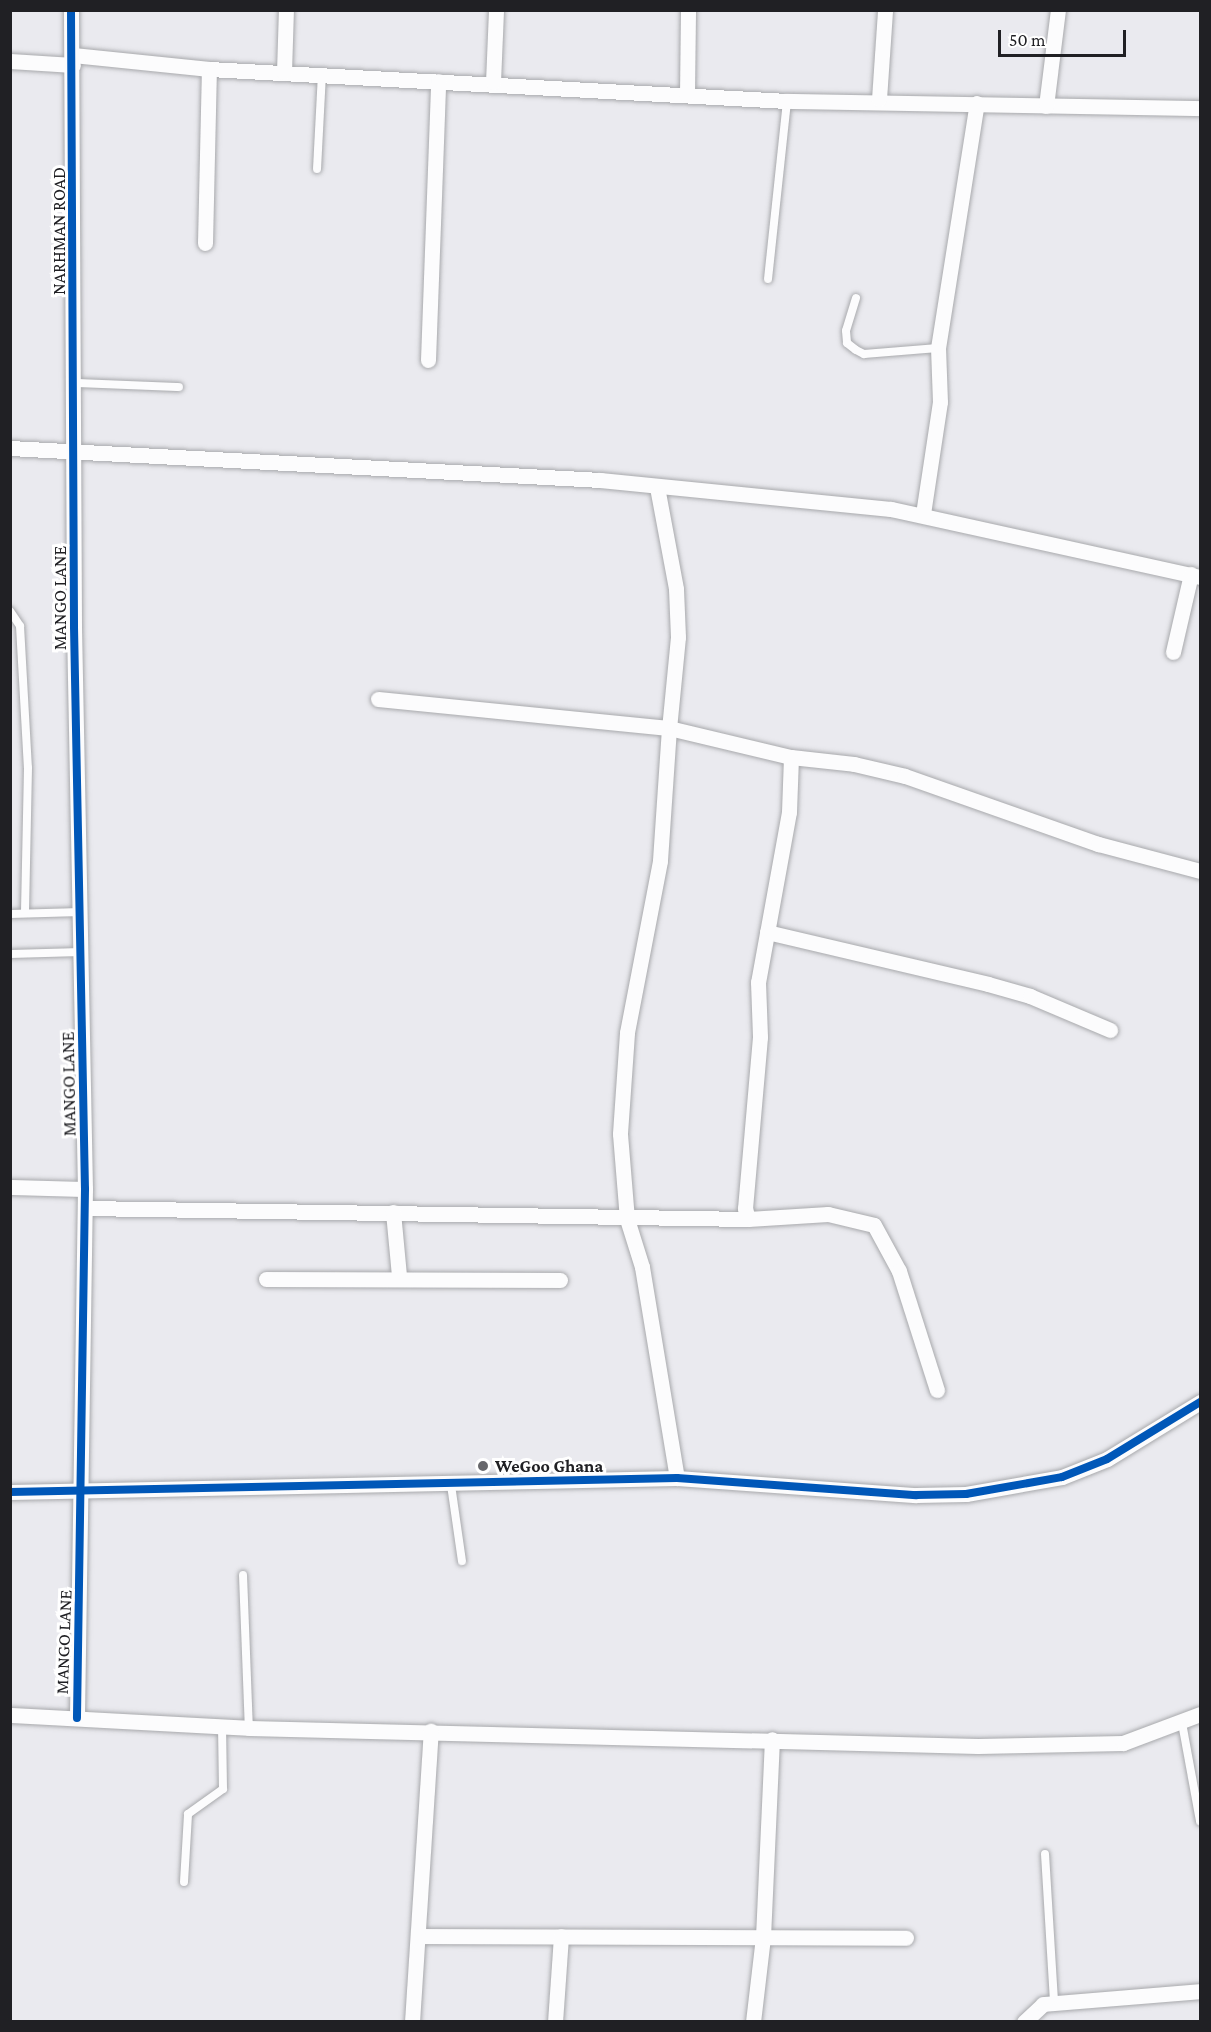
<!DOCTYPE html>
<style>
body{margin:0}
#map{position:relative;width:1211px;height:2032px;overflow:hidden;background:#eaeaef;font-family:"Crimson Pro",serif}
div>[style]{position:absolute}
.roads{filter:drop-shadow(0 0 2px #a8a9ac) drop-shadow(0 0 2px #a8a9ac)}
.lane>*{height:8px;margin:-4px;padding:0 4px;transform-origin:4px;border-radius:4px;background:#fcfcfd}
.street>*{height:15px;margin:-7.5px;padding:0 7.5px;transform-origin:7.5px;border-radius:7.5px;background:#fcfcfd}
.cycleway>*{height:8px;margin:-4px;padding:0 4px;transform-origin:4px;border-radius:4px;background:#0057b8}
.dots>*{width:16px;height:16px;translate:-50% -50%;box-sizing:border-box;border:3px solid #fff;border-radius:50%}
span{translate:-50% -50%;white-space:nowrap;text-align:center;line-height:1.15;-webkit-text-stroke:6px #fff;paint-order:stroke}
.street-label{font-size:18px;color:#202024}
.poi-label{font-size:18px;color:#202024;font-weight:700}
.left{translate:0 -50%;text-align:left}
.frame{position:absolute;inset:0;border:12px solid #202024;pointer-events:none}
.scale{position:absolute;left:998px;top:30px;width:128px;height:27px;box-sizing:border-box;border:3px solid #202024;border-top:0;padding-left:8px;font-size:18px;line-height:21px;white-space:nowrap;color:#202024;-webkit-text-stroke:4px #fff;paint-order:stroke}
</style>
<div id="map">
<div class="roads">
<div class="lane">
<i style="left:317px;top:169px;width:94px;rotate:-87deg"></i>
<i style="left:768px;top:279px;width:179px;rotate:-83.9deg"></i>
<i style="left:856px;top:298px;width:34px;rotate:107deg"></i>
<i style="left:846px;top:331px;width:12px;rotate:85deg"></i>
<i style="left:847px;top:343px;width:11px;rotate:38deg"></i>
<i style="left:856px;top:350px;width:9px;rotate:27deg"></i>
<i style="left:864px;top:354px;width:74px;rotate:-4.6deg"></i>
<i style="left:75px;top:383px;width:104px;rotate:2.2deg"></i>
<i style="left:10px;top:611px;width:18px;rotate:56deg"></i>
<i style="left:20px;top:626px;width:142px;rotate:86.8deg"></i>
<i style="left:28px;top:768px;width:144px;rotate:91.2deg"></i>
<i style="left:10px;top:914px;width:71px;rotate:-1.6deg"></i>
<i style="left:10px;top:954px;width:71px;rotate:-1.6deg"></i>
<i style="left:451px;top:1485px;width:77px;rotate:81.8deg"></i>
<i style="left:243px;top:1575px;width:153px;rotate:87.8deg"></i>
<i style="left:1182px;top:1723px;width:100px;rotate:79.6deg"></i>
<i style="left:1045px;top:1854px;width:149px;rotate:86.5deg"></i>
<i style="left:184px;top:1882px;width:68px;rotate:-86.6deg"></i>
<i style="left:188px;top:1814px;width:43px;rotate:-35.5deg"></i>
<i style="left:223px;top:1789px;width:63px;rotate:-90.9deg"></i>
</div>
<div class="street">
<i style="left:71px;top:10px;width:617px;rotate:89.72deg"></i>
<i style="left:74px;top:627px;width:562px;rotate:88.88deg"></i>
<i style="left:85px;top:1189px;width:529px;rotate:90.87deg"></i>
<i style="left:73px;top:55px;width:137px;rotate:5.9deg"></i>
<i style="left:209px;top:69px;width:579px;rotate:3.17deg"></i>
<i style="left:787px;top:101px;width:413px;rotate:1deg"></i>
<i style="left:10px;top:61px;width:63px;rotate:3.6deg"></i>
<i style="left:284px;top:72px;width:62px;rotate:-88.2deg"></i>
<i style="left:493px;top:82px;width:72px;rotate:-87.6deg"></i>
<i style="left:687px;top:94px;width:84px;rotate:-89.3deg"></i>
<i style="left:879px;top:99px;width:89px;rotate:-86.1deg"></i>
<i style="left:1046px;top:106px;width:97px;rotate:-82.9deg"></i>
<i style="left:205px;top:243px;width:174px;rotate:-88.7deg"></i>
<i style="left:428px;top:360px;width:279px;rotate:-87.9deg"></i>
<i style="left:10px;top:448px;width:591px;rotate:3.1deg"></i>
<i style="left:600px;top:480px;width:292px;rotate:5.7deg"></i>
<i style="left:891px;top:509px;width:316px;rotate:12.4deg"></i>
<i style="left:657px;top:487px;width:104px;rotate:79.4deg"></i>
<i style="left:676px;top:589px;width:48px;rotate:87.6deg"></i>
<i style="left:678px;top:637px;width:91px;rotate:95.6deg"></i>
<i style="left:669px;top:728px;width:125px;rotate:13.4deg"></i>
<i style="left:791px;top:757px;width:63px;rotate:6.3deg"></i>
<i style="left:854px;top:764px;width:52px;rotate:13.2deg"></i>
<i style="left:905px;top:776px;width:205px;rotate:19.4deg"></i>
<i style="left:1098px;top:844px;width:106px;rotate:14.8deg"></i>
<i style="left:923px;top:514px;width:113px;rotate:-81.4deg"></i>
<i style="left:940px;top:402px;width:54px;rotate:-92.1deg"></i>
<i style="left:938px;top:348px;width:248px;rotate:-81deg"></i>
<i style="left:1173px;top:652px;width:80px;rotate:-77deg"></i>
<i style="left:378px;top:699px;width:292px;rotate:5.7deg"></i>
<i style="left:669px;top:728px;width:133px;rotate:93.9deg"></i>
<i style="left:660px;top:861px;width:175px;rotate:100.9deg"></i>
<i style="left:627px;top:1033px;width:101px;rotate:94deg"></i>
<i style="left:620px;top:1134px;width:85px;rotate:85.3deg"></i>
<i style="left:627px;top:1219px;width:50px;rotate:72.6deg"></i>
<i style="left:642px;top:1267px;width:214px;rotate:80.6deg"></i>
<i style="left:791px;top:757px;width:55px;rotate:92.1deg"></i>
<i style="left:789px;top:812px;width:173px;rotate:100.3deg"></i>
<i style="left:758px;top:982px;width:55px;rotate:87.9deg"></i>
<i style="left:760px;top:1037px;width:172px;rotate:95deg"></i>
<i style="left:745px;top:1208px;width:11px;rotate:75deg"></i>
<i style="left:748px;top:1219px;width:80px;rotate:-3.6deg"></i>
<i style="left:828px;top:1214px;width:47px;rotate:13.4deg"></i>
<i style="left:874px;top:1225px;width:52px;rotate:61.5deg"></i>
<i style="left:899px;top:1271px;width:125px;rotate:72.3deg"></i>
<i style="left:767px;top:932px;width:227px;rotate:13.2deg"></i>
<i style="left:988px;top:984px;width:44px;rotate:15.9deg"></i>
<i style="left:1030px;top:996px;width:87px;rotate:23deg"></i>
<i style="left:10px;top:1187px;width:75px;rotate:1.5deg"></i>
<i style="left:85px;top:1208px;width:663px;rotate:0.95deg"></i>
<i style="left:393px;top:1212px;width:64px;rotate:84.6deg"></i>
<i style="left:266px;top:1279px;width:294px;rotate:0.2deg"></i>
<i style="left:10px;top:1492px;width:667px;rotate:-1.2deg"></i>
<i style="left:677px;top:1478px;width:240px;rotate:4.1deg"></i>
<i style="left:916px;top:1495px;width:50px;rotate:-1.1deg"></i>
<i style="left:966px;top:1494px;width:97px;rotate:-10deg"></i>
<i style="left:1062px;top:1477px;width:48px;rotate:-21.8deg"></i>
<i style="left:1107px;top:1459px;width:109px;rotate:-31.5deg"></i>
<i style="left:10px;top:1715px;width:239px;rotate:3.1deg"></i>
<i style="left:249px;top:1728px;width:729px;rotate:1.41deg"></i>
<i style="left:978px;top:1746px;width:145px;rotate:-1.2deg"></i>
<i style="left:1123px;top:1743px;width:82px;rotate:-20.6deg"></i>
<i style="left:420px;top:1936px;width:486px;rotate:0.2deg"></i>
<i style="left:412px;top:2022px;width:292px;rotate:-86.3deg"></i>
<i style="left:555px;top:2022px;width:86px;rotate:-86deg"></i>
<i style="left:753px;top:2022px;width:86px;rotate:-83.3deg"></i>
<i style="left:763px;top:1937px;width:198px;rotate:-87.4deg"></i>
<i style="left:1024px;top:2022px;width:26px;rotate:-43deg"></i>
<i style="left:1043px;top:2004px;width:158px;rotate:-4.7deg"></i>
</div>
</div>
<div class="cycleway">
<i style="left:71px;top:10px;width:617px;rotate:89.72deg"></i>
<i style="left:74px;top:627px;width:562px;rotate:88.88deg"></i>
<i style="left:85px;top:1189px;width:529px;rotate:90.87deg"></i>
<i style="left:10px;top:1492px;width:667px;rotate:-1.2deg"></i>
<i style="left:677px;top:1478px;width:240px;rotate:4.1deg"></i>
<i style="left:916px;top:1495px;width:50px;rotate:-1.1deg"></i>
<i style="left:966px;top:1494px;width:97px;rotate:-10deg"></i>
<i style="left:1062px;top:1477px;width:48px;rotate:-21.8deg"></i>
<i style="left:1107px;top:1459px;width:109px;rotate:-31.5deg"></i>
</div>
<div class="dots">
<i style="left:483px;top:1466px;background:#67676b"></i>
</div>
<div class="street-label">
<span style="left:59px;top:231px;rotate:-90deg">NARHMAN ROAD</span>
<span style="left:60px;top:598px;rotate:-90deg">MANGO LANE</span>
<span style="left:69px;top:1084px;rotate:-91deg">MANGO LANE</span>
<span style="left:64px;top:1642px;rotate:-88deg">MANGO LANE</span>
</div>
<div class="poi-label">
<span class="left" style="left:495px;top:1466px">WeGoo Ghana</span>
</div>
<div class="frame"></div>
<div class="scale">50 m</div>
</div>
